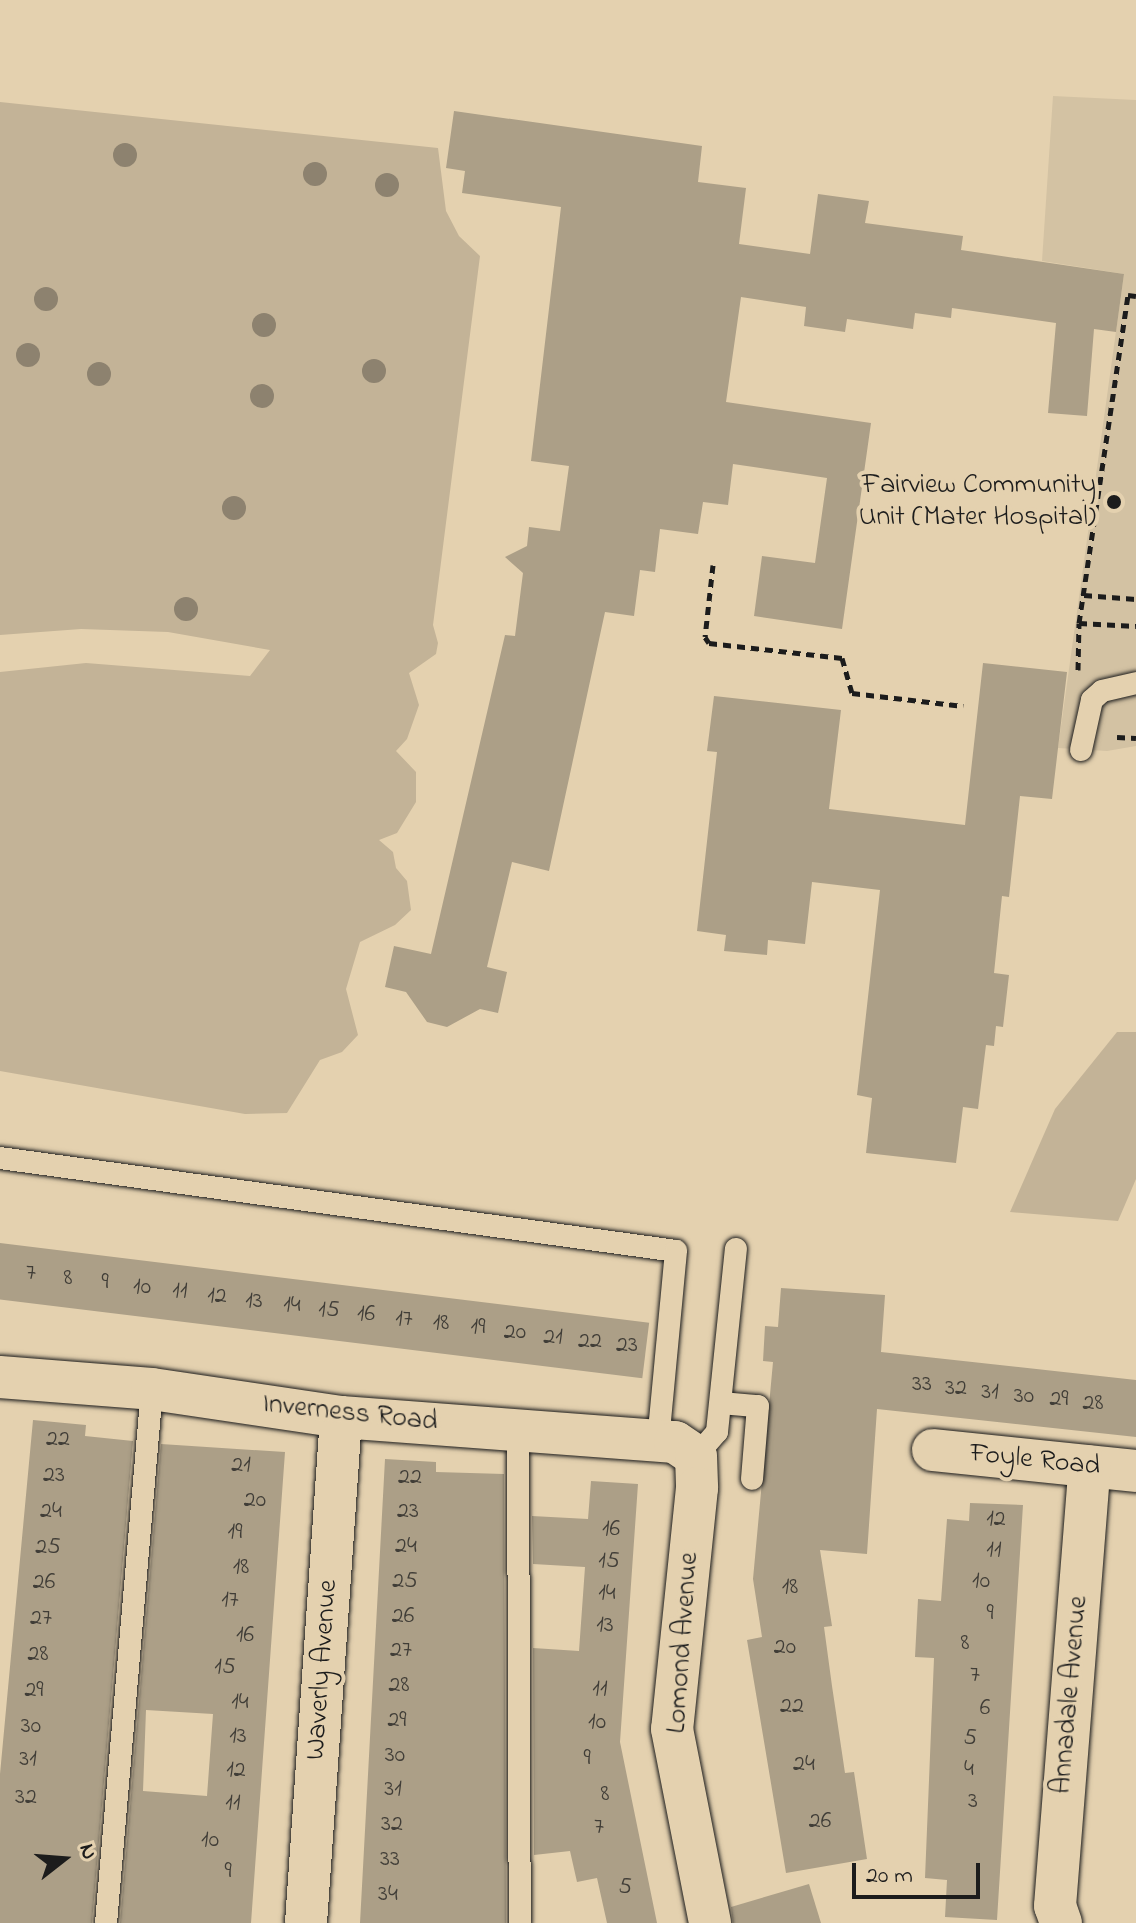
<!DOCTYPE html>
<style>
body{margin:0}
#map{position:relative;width:1136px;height:1923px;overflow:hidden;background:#e4d1af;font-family:"Indie Flower",sans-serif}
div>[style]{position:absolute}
.built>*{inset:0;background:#d3c2a3}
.green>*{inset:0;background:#c3b397}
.building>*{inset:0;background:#ac9f87;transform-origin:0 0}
.path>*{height:5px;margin-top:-2.5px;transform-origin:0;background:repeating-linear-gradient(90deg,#1c1c1c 0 8px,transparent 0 14px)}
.roads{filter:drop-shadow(0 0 2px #1c1c1c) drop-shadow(0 0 2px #1c1c1c)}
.service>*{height:22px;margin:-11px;padding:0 11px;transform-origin:11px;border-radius:11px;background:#e4d1af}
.minor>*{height:42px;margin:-21px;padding:0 21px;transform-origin:21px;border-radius:21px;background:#e4d1af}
.trees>*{width:24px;height:24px;margin:-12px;border-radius:50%;background:#8d826f}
.dots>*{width:22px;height:22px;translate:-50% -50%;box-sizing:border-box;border:4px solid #e4d1af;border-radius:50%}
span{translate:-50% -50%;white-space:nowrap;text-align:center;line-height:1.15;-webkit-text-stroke:8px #e4d1af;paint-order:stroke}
.number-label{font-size:24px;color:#403d37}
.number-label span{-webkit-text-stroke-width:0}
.poi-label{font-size:28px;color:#1c1c1c}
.right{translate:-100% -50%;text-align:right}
.street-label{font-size:28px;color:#1c1c1c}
.north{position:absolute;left:24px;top:1819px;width:80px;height:80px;-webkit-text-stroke:6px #e4d1af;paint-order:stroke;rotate:73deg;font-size:22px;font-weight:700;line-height:32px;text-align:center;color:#1c1c1c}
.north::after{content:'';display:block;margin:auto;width:28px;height:36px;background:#1c1c1c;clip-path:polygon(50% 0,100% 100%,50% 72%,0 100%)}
.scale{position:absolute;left:852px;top:1863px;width:128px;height:36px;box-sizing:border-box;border:4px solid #1c1c1c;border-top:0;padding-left:10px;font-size:24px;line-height:28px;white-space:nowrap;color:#1c1c1c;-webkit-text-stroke:6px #e4d1af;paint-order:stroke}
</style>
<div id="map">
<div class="built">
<i style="clip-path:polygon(1053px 96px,1136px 100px,1136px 746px,1107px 751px,1058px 748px,1124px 274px,1042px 261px)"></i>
</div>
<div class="green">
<i style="clip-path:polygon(0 102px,438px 148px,446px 211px,459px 236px,480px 256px,433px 625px,438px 643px,436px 654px,409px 673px,419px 705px,407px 739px,396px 751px,416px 772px,416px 802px,397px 833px,379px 840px,393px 852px,396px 868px,407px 881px,411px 910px,395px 925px,360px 942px,346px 989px,358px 1035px,342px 1052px,320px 1060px,287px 1113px,245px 1114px,0 1071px,0 672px,86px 663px,250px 676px,270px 650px,168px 632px,81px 629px,0 635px)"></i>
<i style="clip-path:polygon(1117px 1032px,1136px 1032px,1136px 1179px,1118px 1221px,1010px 1212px,1055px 1109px)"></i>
</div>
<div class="building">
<i style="clip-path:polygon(454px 111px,702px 146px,698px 182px,746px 188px,739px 244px,810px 254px,818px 194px,869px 201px,865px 223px,963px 236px,961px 250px,1124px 274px,1116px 332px,1094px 329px,1087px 416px,1048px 413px,1056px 323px,952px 308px,951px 318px,915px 313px,913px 329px,847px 319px,845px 332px,804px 326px,806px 307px,741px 297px,726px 402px,871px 423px,842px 629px,754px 616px,762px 556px,815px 563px,827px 478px,733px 464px,728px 505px,703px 502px,698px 534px,660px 529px,655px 572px,640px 570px,634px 616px,605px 612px,549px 871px,512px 862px,487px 967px,507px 972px,498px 1013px,480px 1009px,447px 1027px,427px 1022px,406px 992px,385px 987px,394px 946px,431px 954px,505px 635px,515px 636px,523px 573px,505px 557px,527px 546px,529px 527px,560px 531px,569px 466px,531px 461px,561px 207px,462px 193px,465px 171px,446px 168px)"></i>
<i style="clip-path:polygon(983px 663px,1067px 672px,1052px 799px,1020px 796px,1009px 897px,1002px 896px,994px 973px,1009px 975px,1003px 1027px,996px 1026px,994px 1046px,986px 1045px,978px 1109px,963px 1107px,956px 1163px,866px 1153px,872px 1098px,857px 1095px,880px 890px,812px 882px,805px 944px,768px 940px,767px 955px,724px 951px,726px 935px,697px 931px,717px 752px,707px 751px,714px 696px,841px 710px,829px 809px,965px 825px)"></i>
<i style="left:0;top:1243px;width:654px;height:56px;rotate:7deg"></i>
<i style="clip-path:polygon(781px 1288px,885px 1295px,881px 1352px,1136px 1380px,1136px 1437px,877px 1409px,867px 1554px,820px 1550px,832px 1626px,824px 1627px,832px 1686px,845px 1773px,854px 1772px,867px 1859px,786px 1873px,747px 1640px,762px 1637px,753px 1579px,773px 1362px,763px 1361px,765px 1326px,778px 1327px)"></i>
<i style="clip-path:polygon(33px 1420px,86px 1425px,85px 1436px,133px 1441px,92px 1923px,0 1923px,0 1774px)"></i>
<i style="clip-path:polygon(evenodd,161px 1444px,285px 1452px,251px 1923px,120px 1923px,161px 1444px,146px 1710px,213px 1714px,207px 1796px,143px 1791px,146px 1710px)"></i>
<i style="clip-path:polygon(385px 1459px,436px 1462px,436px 1472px,504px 1474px,506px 1923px,360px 1923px)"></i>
<i style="clip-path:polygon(591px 1481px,638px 1484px,620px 1742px,657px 1923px,607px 1923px,597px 1878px,577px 1882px,570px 1851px,534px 1855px,533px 1648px,579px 1651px,585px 1567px,533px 1564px,532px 1516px,588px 1519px)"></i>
<i style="clip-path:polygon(970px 1503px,1023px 1505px,997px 1920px,945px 1917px,947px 1880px,925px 1878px,934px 1658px,915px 1657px,918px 1599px,941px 1601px,947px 1519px,969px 1521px)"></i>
<i style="clip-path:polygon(809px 1884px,821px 1923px,733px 1923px,731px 1907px)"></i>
</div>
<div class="path">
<i style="left:713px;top:565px;width:72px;rotate:96.3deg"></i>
<i style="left:705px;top:637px;width:7px;rotate:56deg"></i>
<i style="left:709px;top:643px;width:134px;rotate:6.4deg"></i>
<i style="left:842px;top:658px;width:36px;rotate:74deg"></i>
<i style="left:852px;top:693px;width:112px;rotate:6.7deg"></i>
<i style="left:1084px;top:595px;width:52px;rotate:4.4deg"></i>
<i style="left:1079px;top:623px;width:57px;rotate:3deg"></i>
<i style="left:1078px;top:670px;width:47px;rotate:-88.8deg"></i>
<i style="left:1079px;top:623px;width:332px;rotate:-81.5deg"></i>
<i style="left:1128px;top:295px;width:8px;rotate:7deg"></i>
<i style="left:1117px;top:737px;width:19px;rotate:3deg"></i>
</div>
<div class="roads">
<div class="service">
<i style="left:1081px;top:750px;width:51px;rotate:-77.6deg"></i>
<i style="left:1092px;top:700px;width:13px;rotate:-42deg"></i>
<i style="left:1102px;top:691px;width:35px;rotate:-13deg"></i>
<i style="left:0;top:1158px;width:682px;rotate:7.83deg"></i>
<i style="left:676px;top:1251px;width:191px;rotate:95.4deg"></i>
<i style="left:721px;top:1403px;width:37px;rotate:5deg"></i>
<i style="left:758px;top:1406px;width:73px;rotate:94.7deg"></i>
<i style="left:518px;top:1428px;width:495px;rotate:89.8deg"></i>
<i style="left:696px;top:1456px;width:32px;rotate:-49deg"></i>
<i style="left:717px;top:1432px;width:184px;rotate:-84.1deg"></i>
<i style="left:106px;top:1923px;width:536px;rotate:-85.08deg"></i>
</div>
<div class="minor">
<i style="left:0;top:1377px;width:152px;rotate:4.5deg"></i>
<i style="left:152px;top:1389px;width:191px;rotate:8.4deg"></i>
<i style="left:341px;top:1417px;width:335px;rotate:4.3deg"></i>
<i style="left:675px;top:1442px;width:25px;rotate:34deg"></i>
<i style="left:696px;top:1456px;width:32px;rotate:88deg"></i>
<i style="left:697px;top:1488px;width:242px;rotate:95.9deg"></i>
<i style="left:672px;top:1729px;width:198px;rotate:78.9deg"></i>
<i style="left:933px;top:1450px;width:204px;rotate:5.9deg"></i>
<i style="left:306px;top:1923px;width:507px;rotate:-86.04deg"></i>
<i style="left:1061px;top:1923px;width:18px;rotate:-109deg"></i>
<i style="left:1055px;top:1906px;width:441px;rotate:-85.5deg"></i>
</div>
</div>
<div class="trees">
<i style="left:125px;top:155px"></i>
<i style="left:315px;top:174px"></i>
<i style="left:387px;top:185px"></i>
<i style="left:46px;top:299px"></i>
<i style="left:264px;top:325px"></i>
<i style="left:28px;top:355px"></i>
<i style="left:374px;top:371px"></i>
<i style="left:99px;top:374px"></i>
<i style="left:262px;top:396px"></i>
<i style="left:234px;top:508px"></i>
<i style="left:186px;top:609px"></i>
</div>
<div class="dots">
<i style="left:1114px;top:502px;background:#1c1c1c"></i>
</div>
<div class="number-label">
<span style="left:31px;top:1274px">7</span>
<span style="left:68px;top:1279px">8</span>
<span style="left:105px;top:1283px">9</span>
<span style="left:142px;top:1288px">10</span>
<span style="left:180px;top:1292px">11</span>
<span style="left:217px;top:1297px">12</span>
<span style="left:254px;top:1302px">13</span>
<span style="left:292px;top:1306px">14</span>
<span style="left:329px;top:1311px">15</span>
<span style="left:366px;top:1315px">16</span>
<span style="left:404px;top:1320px">17</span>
<span style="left:441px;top:1324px">18</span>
<span style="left:478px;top:1328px">19</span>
<span style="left:515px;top:1333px">20</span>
<span style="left:553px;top:1338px">21</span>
<span style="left:590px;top:1342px">22</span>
<span style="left:627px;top:1346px">23</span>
<span style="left:922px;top:1385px">33</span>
<span style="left:956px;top:1389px">32</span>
<span style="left:990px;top:1393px">31</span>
<span style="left:1024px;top:1397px">30</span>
<span style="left:1059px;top:1400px">29</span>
<span style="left:1093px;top:1404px">28</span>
<span style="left:58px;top:1440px">22</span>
<span style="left:241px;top:1466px">21</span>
<span style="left:54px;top:1476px">23</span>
<span style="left:410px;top:1478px">22</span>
<span style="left:255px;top:1501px">20</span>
<span style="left:51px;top:1512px">24</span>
<span style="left:408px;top:1512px">23</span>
<span style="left:996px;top:1520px">12</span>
<span style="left:611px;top:1530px">16</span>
<span style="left:235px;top:1533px">19</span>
<span style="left:406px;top:1547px">24</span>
<span style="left:48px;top:1548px">25</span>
<span style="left:994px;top:1551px">11</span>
<span style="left:609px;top:1562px">15</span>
<span style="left:241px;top:1568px">18</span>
<span style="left:405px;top:1582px">25</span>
<span style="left:981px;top:1582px">10</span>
<span style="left:44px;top:1583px">26</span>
<span style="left:790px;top:1588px">18</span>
<span style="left:607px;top:1594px">14</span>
<span style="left:230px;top:1601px">17</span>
<span style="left:990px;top:1614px">9</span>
<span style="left:403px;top:1617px">26</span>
<span style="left:41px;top:1619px">27</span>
<span style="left:605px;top:1626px">13</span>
<span style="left:245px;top:1636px">16</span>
<span style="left:965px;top:1644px">8</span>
<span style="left:785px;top:1648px">20</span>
<span style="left:401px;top:1651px">27</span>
<span style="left:38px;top:1655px">28</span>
<span style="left:225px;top:1668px">15</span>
<span style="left:975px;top:1676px">7</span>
<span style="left:399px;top:1686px">28</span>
<span style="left:600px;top:1690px">11</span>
<span style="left:34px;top:1691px">29</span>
<span style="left:240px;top:1703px">14</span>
<span style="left:792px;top:1707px">22</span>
<span style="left:985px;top:1709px">6</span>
<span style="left:397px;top:1721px">29</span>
<span style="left:597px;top:1723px">10</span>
<span style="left:31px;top:1727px">30</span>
<span style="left:238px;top:1737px">13</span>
<span style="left:970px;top:1739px">5</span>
<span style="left:395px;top:1756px">30</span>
<span style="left:587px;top:1759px">9</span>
<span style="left:28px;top:1760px">31</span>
<span style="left:804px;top:1765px">24</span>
<span style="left:969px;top:1770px">4</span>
<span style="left:236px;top:1771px">12</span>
<span style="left:393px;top:1790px">31</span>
<span style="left:605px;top:1795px">8</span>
<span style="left:26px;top:1798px">32</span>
<span style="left:973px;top:1802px">3</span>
<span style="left:233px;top:1804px">11</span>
<span style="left:820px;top:1822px">26</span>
<span style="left:392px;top:1825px">32</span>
<span style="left:599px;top:1828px">7</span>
<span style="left:210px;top:1841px">10</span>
<span style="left:390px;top:1860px">33</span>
<span style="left:228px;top:1872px">9</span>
<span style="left:625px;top:1888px">5</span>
<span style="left:388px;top:1895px">34</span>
</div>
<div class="poi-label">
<span class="right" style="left:1096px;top:502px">Fairview Community<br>Unit (Mater Hospital)</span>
</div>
<div class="street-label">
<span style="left:350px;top:1414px;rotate:6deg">Inverness Road</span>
<span style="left:1035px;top:1461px;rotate:6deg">Foyle Road</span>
<span style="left:684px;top:1643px;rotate:-86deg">Lomond Avenue</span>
<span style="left:323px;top:1670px;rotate:-86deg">Waverly Avenue</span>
<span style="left:1071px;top:1695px;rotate:-85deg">Annadale Avenue</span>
</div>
<div class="north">N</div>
<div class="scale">20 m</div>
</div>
